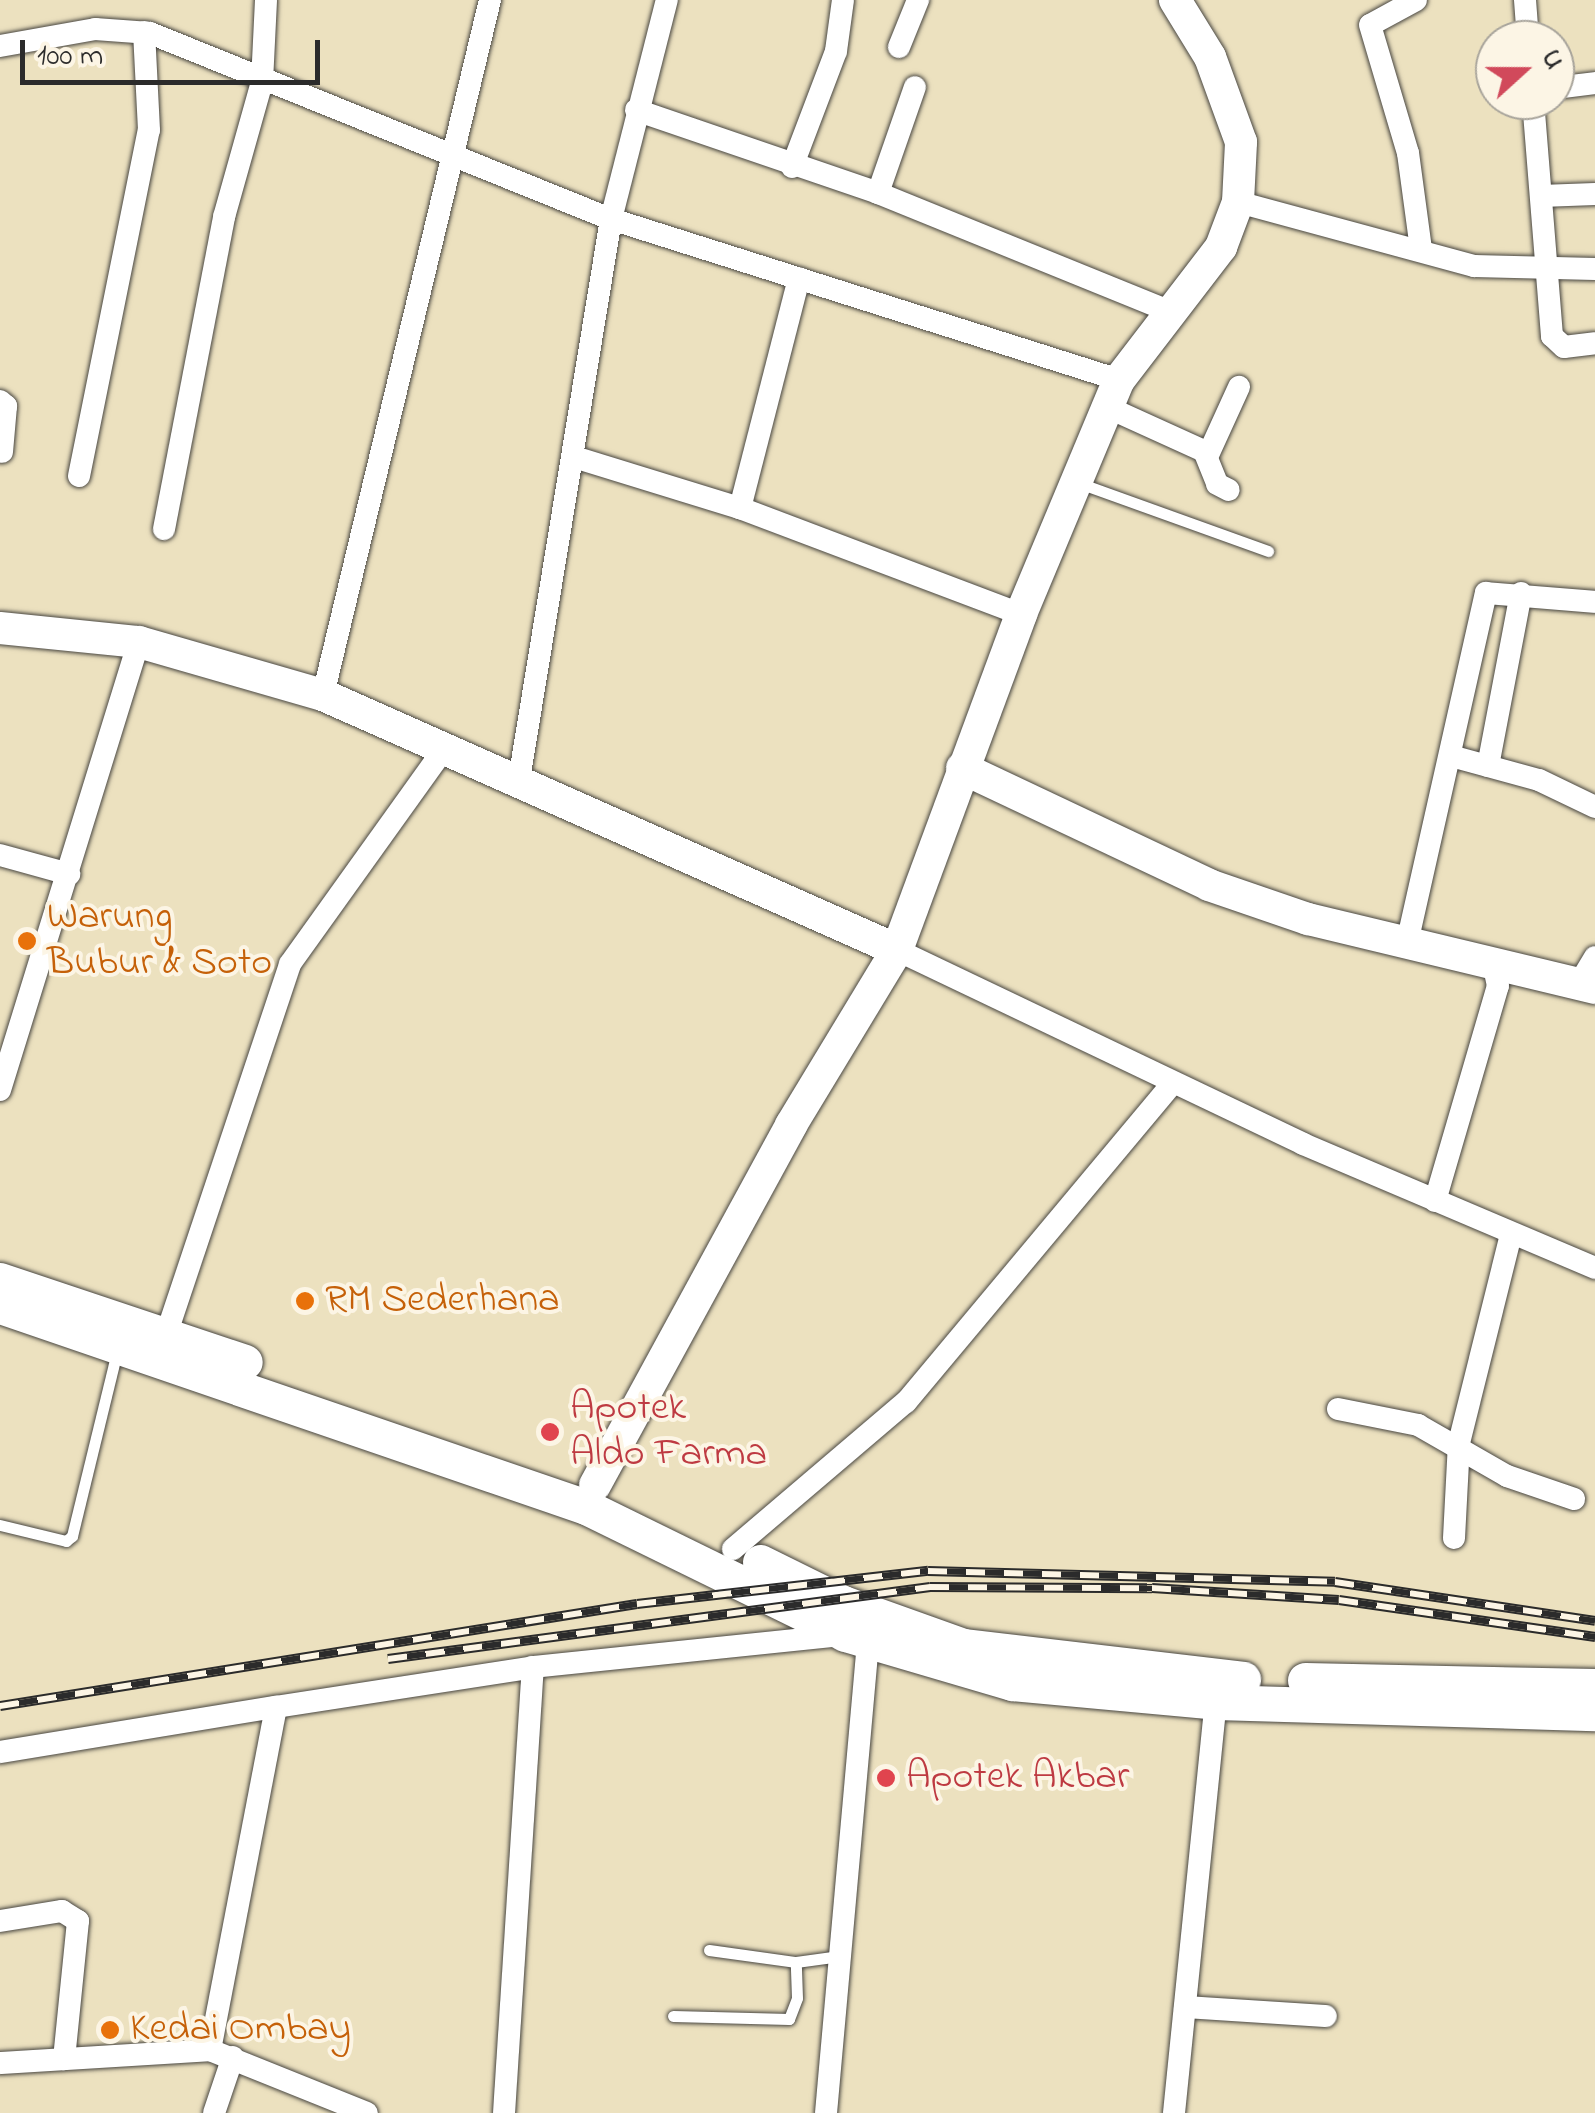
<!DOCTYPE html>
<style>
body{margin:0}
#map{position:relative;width:1595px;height:2113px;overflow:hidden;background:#ece1bf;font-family:"Indie Flower",sans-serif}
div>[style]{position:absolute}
.roads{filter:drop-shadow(0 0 2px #484641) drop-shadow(0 0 2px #484641)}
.lane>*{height:11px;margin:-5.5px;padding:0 5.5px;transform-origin:5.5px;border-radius:5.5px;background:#fff}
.street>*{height:22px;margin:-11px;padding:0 11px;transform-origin:11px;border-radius:11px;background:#fff}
.secondary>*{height:32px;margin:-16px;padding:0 16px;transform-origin:16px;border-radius:16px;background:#fff}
.primary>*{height:35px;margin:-17.5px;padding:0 17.5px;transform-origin:17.5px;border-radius:17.5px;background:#fff}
.rail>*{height:10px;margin-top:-5px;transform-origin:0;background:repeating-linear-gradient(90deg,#fcf5e5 0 19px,#2b2b2b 0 38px);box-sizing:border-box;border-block:2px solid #2b2b2b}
.dots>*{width:28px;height:28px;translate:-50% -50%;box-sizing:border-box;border:5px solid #fcf5e5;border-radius:50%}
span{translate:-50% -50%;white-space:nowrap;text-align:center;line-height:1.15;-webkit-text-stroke:8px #fcf5e5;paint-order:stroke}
.food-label{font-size:40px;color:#c56008}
.left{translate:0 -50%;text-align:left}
.health-label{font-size:40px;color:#be3a42}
.north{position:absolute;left:1475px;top:20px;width:100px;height:100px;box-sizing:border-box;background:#fcf5e5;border:2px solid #a8a49b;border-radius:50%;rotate:69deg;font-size:28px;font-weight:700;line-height:40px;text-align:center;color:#2b2b2b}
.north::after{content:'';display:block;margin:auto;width:35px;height:45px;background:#d1495b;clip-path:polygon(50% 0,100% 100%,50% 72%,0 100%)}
.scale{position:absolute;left:20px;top:40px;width:300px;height:45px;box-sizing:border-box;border:5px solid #2b2b2b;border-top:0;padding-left:12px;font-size:30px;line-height:35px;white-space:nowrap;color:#2b2b2b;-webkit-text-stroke:8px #fcf5e5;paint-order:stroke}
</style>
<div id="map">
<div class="roads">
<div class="lane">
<i style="left:1079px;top:483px;width:201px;rotate:19.8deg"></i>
<i style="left:0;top:1525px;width:68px;rotate:13.6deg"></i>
<i style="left:66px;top:1541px;width:8px;rotate:-40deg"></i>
<i style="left:72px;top:1536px;width:189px;rotate:-76.3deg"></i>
<i style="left:709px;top:1950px;width:88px;rotate:7.9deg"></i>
<i style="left:673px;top:2016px;width:116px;rotate:1.5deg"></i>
<i style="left:789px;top:2019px;width:22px;rotate:-69deg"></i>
<i style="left:797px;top:1998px;width:36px;rotate:-92deg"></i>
<i style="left:796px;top:1962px;width:44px;rotate:-7.8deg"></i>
</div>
<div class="street">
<i style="left:1416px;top:0;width:52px;rotate:151.5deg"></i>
<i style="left:1370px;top:25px;width:134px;rotate:73.5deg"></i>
<i style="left:1408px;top:153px;width:97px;rotate:82.3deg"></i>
<i style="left:1525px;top:0;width:40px;rotate:85.7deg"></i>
<i style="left:0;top:46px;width:97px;rotate:-10.1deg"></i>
<i style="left:95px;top:29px;width:55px;rotate:4.2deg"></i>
<i style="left:150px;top:33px;width:497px;rotate:22deg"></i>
<i style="left:611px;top:219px;width:533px;rotate:17.58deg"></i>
<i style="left:899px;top:47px;width:51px;rotate:-68deg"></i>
<i style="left:1555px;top:88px;width:40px;rotate:-7.1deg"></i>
<i style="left:1533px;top:100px;width:237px;rotate:85.4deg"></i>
<i style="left:1552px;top:336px;width:16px;rotate:43deg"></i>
<i style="left:1564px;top:347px;width:31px;rotate:-7deg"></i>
<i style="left:636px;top:110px;width:256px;rotate:18.9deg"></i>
<i style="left:878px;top:193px;width:313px;rotate:22.1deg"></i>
<i style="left:792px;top:167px;width:124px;rotate:-69.2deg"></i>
<i style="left:836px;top:51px;width:51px;rotate:-82.2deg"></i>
<i style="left:878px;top:193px;width:112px;rotate:-70.8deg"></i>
<i style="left:1541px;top:196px;width:54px;rotate:-2.1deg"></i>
<i style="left:1238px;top:202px;width:245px;rotate:15.2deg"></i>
<i style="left:1474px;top:266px;width:121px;rotate:1.4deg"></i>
<i style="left:0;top:401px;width:8px;rotate:40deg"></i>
<i style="left:6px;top:406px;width:46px;rotate:95deg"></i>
<i style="left:1107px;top:407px;width:107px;rotate:24.4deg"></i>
<i style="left:1204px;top:451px;width:35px;rotate:68deg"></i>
<i style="left:1217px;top:484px;width:13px;rotate:27deg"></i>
<i style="left:1208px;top:455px;width:75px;rotate:-65.5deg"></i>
<i style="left:574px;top:457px;width:174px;rotate:17.1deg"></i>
<i style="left:740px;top:508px;width:300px;rotate:20.7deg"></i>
<i style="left:79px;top:476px;width:353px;rotate:-78.6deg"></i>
<i style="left:149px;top:130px;width:98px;rotate:-92.9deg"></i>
<i style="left:740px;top:508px;width:237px;rotate:-75.6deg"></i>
<i style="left:164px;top:529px;width:318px;rotate:-79.1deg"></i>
<i style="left:224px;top:217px;width:140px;rotate:-74.3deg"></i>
<i style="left:262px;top:82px;width:82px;rotate:-87.2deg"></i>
<i style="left:323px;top:695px;width:715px;rotate:-76.49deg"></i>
<i style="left:1451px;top:756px;width:91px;rotate:15.3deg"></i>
<i style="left:1539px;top:780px;width:62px;rotate:25.7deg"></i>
<i style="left:1488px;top:766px;width:176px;rotate:-79.2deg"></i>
<i style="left:518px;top:786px;width:575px;rotate:-80.69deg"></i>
<i style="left:611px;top:219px;width:226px;rotate:-75.7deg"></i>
<i style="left:0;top:855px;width:72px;rotate:15.4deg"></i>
<i style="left:1407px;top:943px;width:359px;rotate:-77.3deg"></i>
<i style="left:1486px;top:593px;width:109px;rotate:4.7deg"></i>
<i style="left:897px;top:950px;width:450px;rotate:25.5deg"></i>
<i style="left:1303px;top:1144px;width:317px;rotate:23deg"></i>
<i style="left:1580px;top:982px;width:29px;rotate:-59deg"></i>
<i style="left:0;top:1090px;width:469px;rotate:-72.8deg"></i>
<i style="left:1435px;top:1201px;width:224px;rotate:-73.7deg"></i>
<i style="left:1498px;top:986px;width:24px;rotate:-102deg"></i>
<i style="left:166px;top:1335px;width:391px;rotate:-71.5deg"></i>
<i style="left:290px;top:964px;width:261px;rotate:-54.4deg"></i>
<i style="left:1338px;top:1409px;width:82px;rotate:11.3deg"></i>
<i style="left:1418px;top:1425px;width:103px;rotate:29.8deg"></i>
<i style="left:1507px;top:1476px;width:71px;rotate:18.9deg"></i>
<i style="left:1454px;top:1538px;width:95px;rotate:-87deg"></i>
<i style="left:1459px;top:1443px;width:215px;rotate:-76deg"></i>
<i style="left:733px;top:1549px;width:227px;rotate:-40.4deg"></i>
<i style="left:906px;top:1402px;width:415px;rotate:-50.1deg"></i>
<i style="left:0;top:1752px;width:280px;rotate:-9.3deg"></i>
<i style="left:0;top:1921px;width:63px;rotate:-9.2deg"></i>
<i style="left:62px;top:1911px;width:19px;rotate:32deg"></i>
<i style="left:78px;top:1921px;width:139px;rotate:95.8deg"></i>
<i style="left:1185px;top:2007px;width:141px;rotate:3.7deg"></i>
<i style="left:210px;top:2050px;width:349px;rotate:-79.1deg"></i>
<i style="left:276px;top:1707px;width:260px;rotate:-8.8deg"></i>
<i style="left:533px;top:1667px;width:311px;rotate:-5.9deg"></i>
<i style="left:0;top:2063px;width:210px;rotate:-3.5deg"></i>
<i style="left:210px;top:2050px;width:169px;rotate:21.9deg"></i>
<i style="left:214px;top:2113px;width:59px;rotate:-71.3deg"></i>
<i style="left:504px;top:2113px;width:447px;rotate:-86.3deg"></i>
<i style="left:826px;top:2113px;width:472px;rotate:-84.9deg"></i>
<i style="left:1174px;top:2113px;width:423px;rotate:-84.2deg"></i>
</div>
<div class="secondary">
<i style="left:0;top:628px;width:140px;rotate:5.8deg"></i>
<i style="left:139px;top:642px;width:191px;rotate:16.1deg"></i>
<i style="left:323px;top:695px;width:628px;rotate:23.95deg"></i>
<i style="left:962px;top:768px;width:273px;rotate:25.3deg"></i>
<i style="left:1209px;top:885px;width:105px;rotate:19deg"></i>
<i style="left:1308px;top:919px;width:295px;rotate:13.5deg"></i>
<i style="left:595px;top:1485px;width:410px;rotate:-61.4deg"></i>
<i style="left:791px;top:1125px;width:205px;rotate:-58.8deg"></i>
<i style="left:897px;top:950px;width:358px;rotate:-69.7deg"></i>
<i style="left:1021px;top:614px;width:254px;rotate:-67.3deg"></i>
<i style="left:1119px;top:380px;width:168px;rotate:-52.5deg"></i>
<i style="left:1221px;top:247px;width:48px;rotate:-69.3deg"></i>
<i style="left:1238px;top:202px;width:60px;rotate:-87.1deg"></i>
<i style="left:1241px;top:142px;width:90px;rotate:-110deg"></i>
<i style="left:1210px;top:57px;width:67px;rotate:-121.6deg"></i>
</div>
<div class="primary">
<i style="left:0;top:1280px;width:258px;rotate:18.5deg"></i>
<i style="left:0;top:1306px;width:620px;rotate:18.93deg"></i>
<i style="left:586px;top:1507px;width:288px;rotate:26.1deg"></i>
<i style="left:845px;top:1634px;width:174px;rotate:16.4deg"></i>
<i style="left:1012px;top:1683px;width:205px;rotate:5.3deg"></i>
<i style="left:1216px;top:1702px;width:379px;rotate:1.7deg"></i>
<i style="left:760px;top:1562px;width:93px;rotate:26.3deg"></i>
<i style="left:843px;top:1603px;width:127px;rotate:19.7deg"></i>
<i style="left:963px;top:1646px;width:282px;rotate:6.7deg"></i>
<i style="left:1305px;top:1680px;width:290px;rotate:1.2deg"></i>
</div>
</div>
<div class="rail">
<i style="left:388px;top:1659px;width:547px;rotate:-7.57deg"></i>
<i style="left:930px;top:1587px;width:222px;rotate:0.3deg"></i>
<i style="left:1152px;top:1588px;width:187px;rotate:3.7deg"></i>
<i style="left:1339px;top:1600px;width:259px;rotate:8.2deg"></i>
<i style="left:0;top:1706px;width:645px;rotate:-9.1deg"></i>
<i style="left:637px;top:1604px;width:293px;rotate:-6.5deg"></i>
<i style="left:928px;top:1571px;width:407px;rotate:1.5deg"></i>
<i style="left:1335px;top:1582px;width:263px;rotate:8.5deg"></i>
</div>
<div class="dots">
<i style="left:27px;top:941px;background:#e8710a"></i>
<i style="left:305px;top:1301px;background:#e8710a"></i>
<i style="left:550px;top:1432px;background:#e0444e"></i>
<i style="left:886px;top:1778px;background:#e0444e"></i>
<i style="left:110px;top:2030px;background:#e8710a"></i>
</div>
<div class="food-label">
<span class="left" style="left:47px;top:941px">Warung<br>Bubur &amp; Soto</span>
<span class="left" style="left:325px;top:1301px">RM Sederhana</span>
<span class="left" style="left:130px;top:2030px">Kedai Ombay</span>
</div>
<div class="health-label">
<span class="left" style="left:570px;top:1432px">Apotek<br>Aldo Farma</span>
<span class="left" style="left:906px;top:1778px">Apotek Akbar</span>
</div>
<div class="north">U</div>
<div class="scale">100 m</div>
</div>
